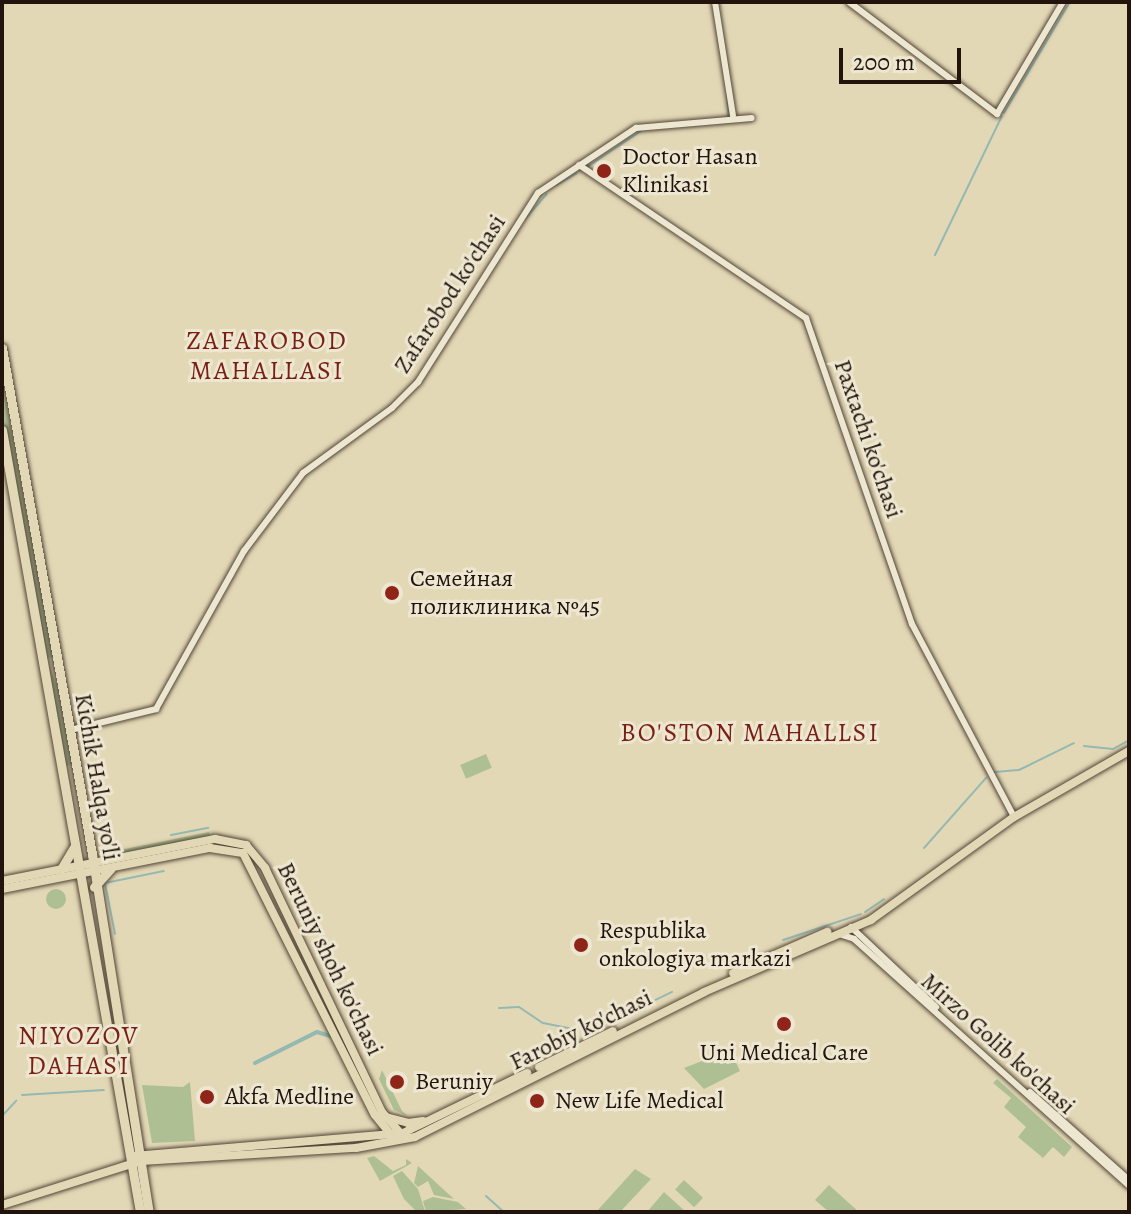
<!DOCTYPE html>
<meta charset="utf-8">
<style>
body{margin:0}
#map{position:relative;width:1131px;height:1214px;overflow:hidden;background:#e3d8b6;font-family:Alegreya,serif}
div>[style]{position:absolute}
.green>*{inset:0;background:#aec093;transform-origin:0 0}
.round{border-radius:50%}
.stream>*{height:2px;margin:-1px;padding:0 1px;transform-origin:1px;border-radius:1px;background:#95b9b1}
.canal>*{height:4px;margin:-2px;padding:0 2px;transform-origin:2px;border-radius:2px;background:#95b9b1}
.roads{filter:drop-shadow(0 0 2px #524537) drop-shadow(0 0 2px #524537)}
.tertiary>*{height:6px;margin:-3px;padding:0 3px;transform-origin:3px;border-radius:3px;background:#ede6d0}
.secondary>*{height:6px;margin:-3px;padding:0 3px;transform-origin:3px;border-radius:3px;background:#ede6d0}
.primary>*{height:8px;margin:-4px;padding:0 4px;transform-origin:4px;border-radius:4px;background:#e3d8b6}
.trunk>*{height:9px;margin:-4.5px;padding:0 4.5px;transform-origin:4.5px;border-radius:4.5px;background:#e3d8b6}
.dots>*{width:22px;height:22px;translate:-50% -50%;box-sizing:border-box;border:4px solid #ede6d0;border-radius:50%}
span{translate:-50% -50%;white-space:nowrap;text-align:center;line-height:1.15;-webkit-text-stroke:6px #ede6d0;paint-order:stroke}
.poi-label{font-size:24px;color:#22140d}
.left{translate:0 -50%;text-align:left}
.street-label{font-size:24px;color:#22140d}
.neighbourhood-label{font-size:26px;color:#7a1f14;letter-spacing:2px}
.frame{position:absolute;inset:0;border:4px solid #22140d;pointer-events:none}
.scale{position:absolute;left:839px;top:48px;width:122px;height:36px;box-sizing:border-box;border:4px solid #22140d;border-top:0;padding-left:10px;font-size:24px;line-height:28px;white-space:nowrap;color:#22140d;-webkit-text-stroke:6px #ede6d0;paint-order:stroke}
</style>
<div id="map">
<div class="green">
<i style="clip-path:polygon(2px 380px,53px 657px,45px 659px,2px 413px)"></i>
<i style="clip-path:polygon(49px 666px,58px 688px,72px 765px,65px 766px)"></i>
<i style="left:486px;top:754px;width:15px;height:28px;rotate:67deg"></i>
<i style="clip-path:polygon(209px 832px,210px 836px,101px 859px,100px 854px)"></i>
<i class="round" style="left:46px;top:889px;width:20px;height:20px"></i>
<i style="clip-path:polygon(730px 1050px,740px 1071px,704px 1089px,684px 1068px)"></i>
<i style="clip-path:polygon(382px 1070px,402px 1111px,408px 1116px,394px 1110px,379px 1079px)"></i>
<i style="clip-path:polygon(997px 1079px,1072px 1147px,1064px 1157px,1053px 1147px,1043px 1158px,1018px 1137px,1026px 1127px,1004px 1107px,1011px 1098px,993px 1083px)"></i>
<i style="clip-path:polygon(190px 1082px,195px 1141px,152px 1143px,142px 1085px,183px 1087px)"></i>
<i style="clip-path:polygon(374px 1156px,393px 1171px,406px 1165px,406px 1159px,412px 1163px,380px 1181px,367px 1158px)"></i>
<i style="clip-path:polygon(418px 1166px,454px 1199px,434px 1195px,428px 1181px,418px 1187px,414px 1183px)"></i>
<i style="clip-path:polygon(635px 1169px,651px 1179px,620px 1212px,596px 1212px)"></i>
<i style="clip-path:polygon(402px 1171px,418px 1189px,425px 1211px,417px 1212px,404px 1199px,393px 1176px)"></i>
<i style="left:684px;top:1180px;width:26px;height:13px;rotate:43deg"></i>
<i style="clip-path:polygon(829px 1185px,859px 1212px,829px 1212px,815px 1200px)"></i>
<i style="clip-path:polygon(664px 1192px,686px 1212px,647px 1212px)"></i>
<i style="clip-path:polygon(433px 1197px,458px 1202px,466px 1209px,426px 1212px,423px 1201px)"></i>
</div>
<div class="stream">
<i style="left:727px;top:94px;width:26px;rotate:86deg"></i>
<i style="left:1004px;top:113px;width:129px;rotate:-59.3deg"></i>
<i style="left:587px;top:167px;width:65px;rotate:-33.7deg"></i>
<i style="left:557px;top:185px;width:23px;rotate:-31deg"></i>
<i style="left:525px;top:219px;width:33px;rotate:-49deg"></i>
<i style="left:935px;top:255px;width:154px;rotate:-64.3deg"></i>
<i style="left:1084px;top:746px;width:29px;rotate:6deg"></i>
<i style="left:1113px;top:749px;width:18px;rotate:-29deg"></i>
<i style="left:995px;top:772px;width:24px;rotate:-5deg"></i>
<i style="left:1019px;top:770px;width:61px;rotate:-26.1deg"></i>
<i style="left:171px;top:835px;width:38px;rotate:-11deg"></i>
<i style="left:924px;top:848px;width:94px;rotate:-48.5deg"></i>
<i style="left:865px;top:912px;width:23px;rotate:-34deg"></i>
<i style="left:115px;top:934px;width:52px;rotate:-101.1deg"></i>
<i style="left:105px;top:883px;width:60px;rotate:-11.5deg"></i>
<i style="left:783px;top:940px;width:82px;rotate:-18.4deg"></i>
<i style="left:499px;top:1008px;width:20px;rotate:-3deg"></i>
<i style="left:519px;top:1007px;width:29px;rotate:34deg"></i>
<i style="left:543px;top:1023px;width:31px;rotate:11deg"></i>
<i style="left:591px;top:1031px;width:90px;rotate:-25.7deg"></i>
<i style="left:22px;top:1095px;width:82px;rotate:-3.5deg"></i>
<i style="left:2px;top:1116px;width:21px;rotate:-47deg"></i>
<i style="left:486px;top:1196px;width:24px;rotate:42deg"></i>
</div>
<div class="canal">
<i style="left:255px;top:1063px;width:69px;rotate:-26.6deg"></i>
<i style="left:317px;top:1032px;width:14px;rotate:17deg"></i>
</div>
<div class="roads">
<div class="tertiary">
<i style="left:715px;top:2px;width:115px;rotate:81deg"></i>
<i style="left:849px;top:2px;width:186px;rotate:37.1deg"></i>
<i style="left:997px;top:114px;width:130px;rotate:-59.5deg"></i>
<i style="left:579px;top:165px;width:274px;rotate:34deg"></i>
<i style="left:806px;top:318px;width:324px;rotate:70.9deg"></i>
<i style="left:912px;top:624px;width:218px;rotate:62.1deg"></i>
<i style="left:70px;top:730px;width:89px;rotate:-13.7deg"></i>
<i style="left:156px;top:709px;width:181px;rotate:-60.9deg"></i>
<i style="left:244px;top:551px;width:98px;rotate:-52.9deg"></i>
<i style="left:303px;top:473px;width:110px;rotate:-36.1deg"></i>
<i style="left:392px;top:408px;width:37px;rotate:-45deg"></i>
<i style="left:418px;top:382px;width:224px;rotate:-57.6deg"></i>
<i style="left:538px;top:193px;width:118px;rotate:-33.6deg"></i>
<i style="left:636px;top:128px;width:116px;rotate:-4.9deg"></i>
</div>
<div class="secondary">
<i style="left:851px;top:927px;width:117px;rotate:43.3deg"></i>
<i style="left:839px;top:934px;width:16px;rotate:18deg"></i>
<i style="left:854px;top:939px;width:370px;rotate:41.9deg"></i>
<i style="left:1030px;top:1092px;width:132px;rotate:41.6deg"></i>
</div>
<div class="primary">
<i style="left:2px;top:881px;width:217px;rotate:-11.2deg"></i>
<i style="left:215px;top:839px;width:32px;rotate:11deg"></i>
<i style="left:246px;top:845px;width:30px;rotate:50deg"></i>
<i style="left:265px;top:868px;width:271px;rotate:64.4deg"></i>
<i style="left:382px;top:1112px;width:29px;rotate:49deg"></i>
<i style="left:2px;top:889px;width:212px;rotate:-11.2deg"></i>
<i style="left:210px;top:848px;width:33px;rotate:9deg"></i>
<i style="left:243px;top:853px;width:293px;rotate:63.3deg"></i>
<i style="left:375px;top:1115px;width:27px;rotate:51deg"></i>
<i style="left:733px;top:973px;width:103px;rotate:-23.6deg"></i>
<i style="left:539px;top:1067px;width:82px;rotate:-25.9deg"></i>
<i style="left:386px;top:1117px;width:23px;rotate:15deg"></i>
<i style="left:408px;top:1123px;width:15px;rotate:-8deg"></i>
<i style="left:135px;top:1156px;width:269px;rotate:-4.9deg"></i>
<i style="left:403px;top:1133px;width:138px;rotate:-25.8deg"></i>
<i style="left:2px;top:1205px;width:146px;rotate:-17.6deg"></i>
<i style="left:141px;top:1161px;width:215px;rotate:-3.5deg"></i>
<i style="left:356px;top:1148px;width:60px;rotate:-10.6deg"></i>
<i style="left:415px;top:1137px;width:323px;rotate:-26.6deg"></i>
<i style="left:704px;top:992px;width:182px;rotate:-23.3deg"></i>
<i style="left:871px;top:920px;width:176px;rotate:-35.8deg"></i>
<i style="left:1014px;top:817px;width:133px;rotate:-29.9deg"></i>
</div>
<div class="trunk">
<i style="left:2px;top:348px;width:514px;rotate:79.91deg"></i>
<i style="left:92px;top:854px;width:363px;rotate:81deg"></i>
<i style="left:2px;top:430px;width:794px;rotate:79.99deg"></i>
<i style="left:61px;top:869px;width:27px;rotate:-59deg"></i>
<i style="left:94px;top:887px;width:25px;rotate:-48deg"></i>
</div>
</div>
<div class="dots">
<i style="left:604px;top:171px;background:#8f2418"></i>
<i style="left:392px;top:593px;background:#8f2418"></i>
<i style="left:581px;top:945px;background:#8f2418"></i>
<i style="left:784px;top:1024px;background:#8f2418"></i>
<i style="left:397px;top:1082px;background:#8f2418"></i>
<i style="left:207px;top:1097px;background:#8f2418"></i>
<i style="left:537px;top:1101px;background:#8f2418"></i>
</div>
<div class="poi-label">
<span class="left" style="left:622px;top:171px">Doctor Hasan<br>Klinikasi</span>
<span class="left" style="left:410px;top:593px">Семейная<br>поликлиника №45</span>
<span class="left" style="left:599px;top:945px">Respublika<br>onkologiya markazi</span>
<span style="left:784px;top:1053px">Uni Medical Care</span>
<span class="left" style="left:415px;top:1082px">Beruniy</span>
<span class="left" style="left:225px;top:1097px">Akfa Medline</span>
<span class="left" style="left:555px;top:1101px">New Life Medical</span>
</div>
<div class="street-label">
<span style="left:450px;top:294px;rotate:-57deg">Zafarobod ko'chasi</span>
<span style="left:868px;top:439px;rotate:71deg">Paxtachi ko'chasi</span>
<span style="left:97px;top:777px;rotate:80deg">Kichik Halqa yo'li</span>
<span style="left:330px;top:959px;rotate:64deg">Beruniy shoh ko'chasi</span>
<span style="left:581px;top:1030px;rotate:-26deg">Farobiy ko'chasi</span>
<span style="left:998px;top:1044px;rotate:42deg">Mirzo Golib ko'chasi</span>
</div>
<div class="neighbourhood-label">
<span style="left:267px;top:356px">ZAFAROBOD<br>MAHALLASI</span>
<span style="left:750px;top:733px">BO'STON MAHALLSI</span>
<span style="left:79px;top:1051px">NIYOZOV<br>DAHASI</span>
</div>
<div class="frame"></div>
<div class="scale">200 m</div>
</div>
